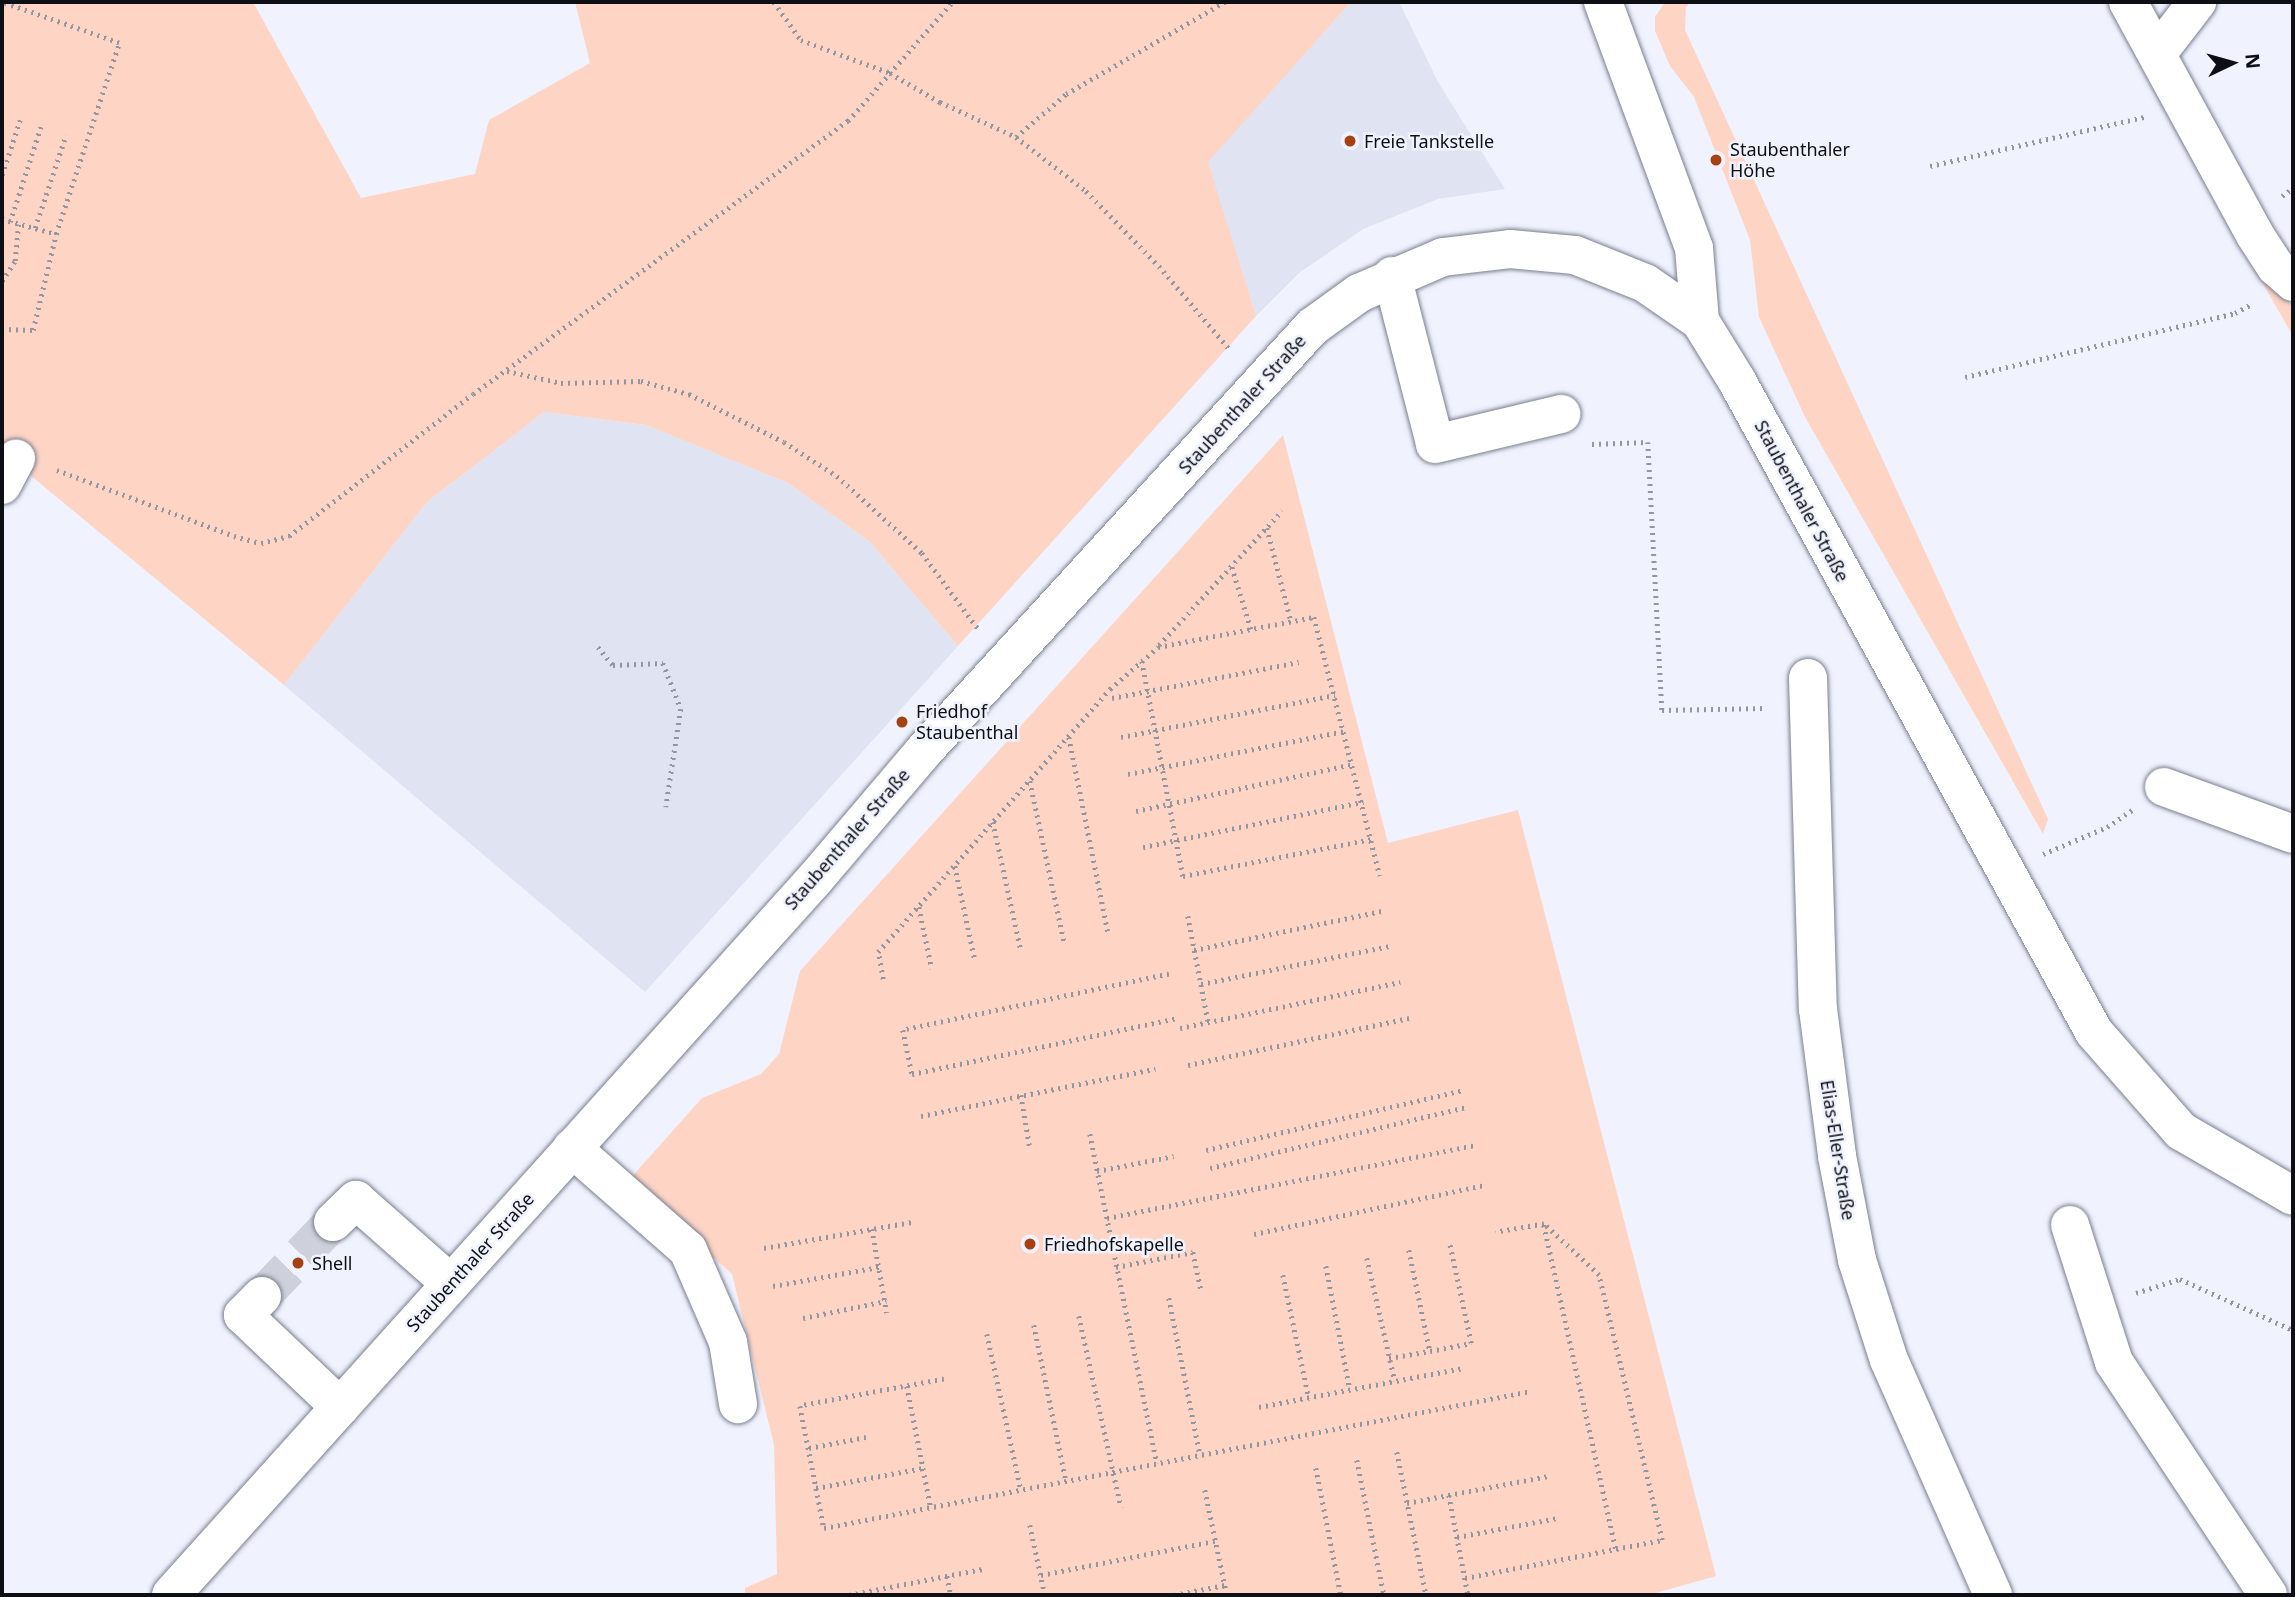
<!DOCTYPE html>
<meta charset="utf-8">
<style>
body{margin:0}
#map{position:relative;width:2295px;height:1597px;overflow:hidden;background:#f0f3fe;font-family:"Noto Sans",sans-serif}
div>[style]{position:absolute}
.built>*{inset:0;background:#dfe3f2}
.green>*{inset:0;background:#fed5c5}
.minor-tunnel>*{height:38px;margin-top:-19px;transform-origin:0;background:repeating-linear-gradient(90deg,#ced1db 0 38px,transparent 0 57px)}
.path>*{height:4.5px;margin-top:-2.25px;transform-origin:0;background:repeating-linear-gradient(90deg,#94969f 0 2px,transparent 0 7px)}
.roads{filter:drop-shadow(0 0 2px #7a7e8d) drop-shadow(0 0 2px #7a7e8d)}
.minor>*{height:38px;margin:-19px;padding:0 19px;transform-origin:19px;border-radius:19px;background:#fff}
.major>*{height:38px;margin:-19px;padding:0 19px;transform-origin:19px;border-radius:19px;background:#fff}
.dots>*{width:19px;height:19px;translate:-50% -50%;box-sizing:border-box;border:4px solid #f0f3fe;border-radius:50%}
span{translate:-50% -50%;white-space:nowrap;text-align:center;line-height:1.15;-webkit-text-stroke:5px #f0f3fe;paint-order:stroke}
.poi-label{font-size:18px;color:#0d0f14}
.left{translate:0 -50%;text-align:left}
.street-label{font-size:18px;color:#0d0f14}
.frame{position:absolute;inset:0;border:4px solid #0d0f14;pointer-events:none}
.north{position:absolute;left:2197px;top:28px;width:70px;height:70px;-webkit-text-stroke:5px #f0f3fe;paint-order:stroke;rotate:85deg;font-size:19px;font-weight:700;line-height:28px;text-align:center;color:#0d0f14}
.north::after{content:'';display:block;margin:auto;width:24px;height:32px;background:#0d0f14;clip-path:polygon(50% 0,100% 100%,50% 72%,0 100%)}
</style>
<div id="map">
<div class="built">
<i style="clip-path:polygon(1351px 2px,1399px 2px,1438px 82px,1505px 189px,1438px 199px,1363px 229px,1299px 273px,1256px 316px,1207px 162px)"></i>
<i style="clip-path:polygon(544px 412px,646px 425px,788px 483px,869px 541px,958px 646px,645px 992px,284px 685px,427px 502px)"></i>
</div>
<div class="green">
<i style="clip-path:polygon(2px 2px,253px 2px,361px 198px,475px 174px,489px 120px,590px 63px,575px 2px,1351px 2px,1208px 162px,1256px 316px,958px 646px,869px 541px,788px 483px,646px 425px,544px 412px,427px 502px,284px 685px,7px 456px,2px 467px)"></i>
<i style="clip-path:polygon(1665px 2px,1691px 2px,1686px 7px,1685px 30px,2048px 819px,2043px 834px,1805px 417px,1759px 317px,1750px 240px,1694px 97px,1670px 66px,1655px 31px,1655px 17px)"></i>
<i style="clip-path:polygon(2247px 256px,2275px 292px,2293px 305px,2293px 336px)"></i>
<i style="clip-path:polygon(1283px 435px,1388px 843px,1518px 810px,1716px 1576px,1649px 1595px,745px 1595px,745px 1588px,777px 1574px,774px 1445px,732px 1274px,628px 1181px,702px 1098px,761px 1074px,779px 1054px,800px 971px)"></i>
</div>
<div class="minor-tunnel">
<i style="left:262px;top:1296px;width:103px;rotate:-46.2deg"></i>
</div>
<div class="path">
<i style="left:774px;top:2px;width:47px;rotate:54.6deg"></i>
<i style="left:801px;top:40px;width:95px;rotate:20.3deg"></i>
<i style="left:890px;top:73px;width:58px;rotate:30.1deg"></i>
<i style="left:940px;top:102px;width:84px;rotate:24.7deg"></i>
<i style="left:1016px;top:137px;width:88px;rotate:37.6deg"></i>
<i style="left:1086px;top:191px;width:105px;rotate:45.8deg"></i>
<i style="left:1159px;top:266px;width:111px;rotate:49.7deg"></i>
<i style="left:1016px;top:137px;width:66px;rotate:-40.7deg"></i>
<i style="left:1066px;top:94px;width:184px;rotate:-30.1deg"></i>
<i style="left:1930px;top:166px;width:220px;rotate:-12.9deg"></i>
<i style="left:2px;top:175px;width:58px;rotate:-71.9deg"></i>
<i style="left:2282px;top:196px;width:14px;rotate:-36deg"></i>
<i style="left:2px;top:219px;width:56px;rotate:15.5deg"></i>
<i style="left:56px;top:234px;width:201px;rotate:-71.7deg"></i>
<i style="left:119px;top:43px;width:124px;rotate:-160.7deg"></i>
<i style="left:10px;top:222px;width:101px;rotate:-72.1deg"></i>
<i style="left:35px;top:228px;width:98px;rotate:-71.6deg"></i>
<i style="left:2px;top:281px;width:24px;rotate:-57deg"></i>
<i style="left:15px;top:261px;width:37px;rotate:-85deg"></i>
<i style="left:2px;top:329px;width:31px;rotate:2deg"></i>
<i style="left:33px;top:330px;width:99px;rotate:-76.5deg"></i>
<i style="left:507px;top:371px;width:55px;rotate:12.5deg"></i>
<i style="left:561px;top:383px;width:80px;rotate:-1.4deg"></i>
<i style="left:641px;top:381px;width:50px;rotate:15.2deg"></i>
<i style="left:689px;top:394px;width:106px;rotate:26.8deg"></i>
<i style="left:784px;top:442px;width:63px;rotate:32.7deg"></i>
<i style="left:837px;top:476px;width:115px;rotate:42.2deg"></i>
<i style="left:922px;top:553px;width:96px;rotate:53.5deg"></i>
<i style="left:1965px;top:377px;width:277px;rotate:-13.3deg"></i>
<i style="left:2235px;top:313px;width:19px;rotate:-28deg"></i>
<i style="left:1592px;top:444px;width:56px;rotate:-2deg"></i>
<i style="left:1648px;top:442px;width:268px;rotate:87deg"></i>
<i style="left:1662px;top:710px;width:104px;rotate:-1.1deg"></i>
<i style="left:57px;top:470px;width:189px;rotate:20.4deg"></i>
<i style="left:234px;top:536px;width:28px;rotate:15deg"></i>
<i style="left:261px;top:543px;width:29px;rotate:-14deg"></i>
<i style="left:289px;top:536px;width:232px;rotate:-37.7deg"></i>
<i style="left:473px;top:394px;width:464px;rotate:-36.1deg"></i>
<i style="left:848px;top:121px;width:158px;rotate:-48.8deg"></i>
<i style="left:1267px;top:528px;width:96px;rotate:75.5deg"></i>
<i style="left:1232px;top:567px;width:65px;rotate:73deg"></i>
<i style="left:1159px;top:645px;width:182px;rotate:-47.5deg"></i>
<i style="left:598px;top:647px;width:23px;rotate:50deg"></i>
<i style="left:613px;top:665px;width:50px;rotate:-2.3deg"></i>
<i style="left:663px;top:663px;width:49px;rotate:68.6deg"></i>
<i style="left:681px;top:709px;width:99px;rotate:98.7deg"></i>
<i style="left:1142px;top:661px;width:219px;rotate:79.2deg"></i>
<i style="left:1183px;top:876px;width:193px;rotate:-11.1deg"></i>
<i style="left:1112px;top:698px;width:190px;rotate:-10.9deg"></i>
<i style="left:1069px;top:737px;width:199px;rotate:78.7deg"></i>
<i style="left:1121px;top:737px;width:218px;rotate:-11.1deg"></i>
<i style="left:1128px;top:774px;width:221px;rotate:-11.2deg"></i>
<i style="left:1030px;top:781px;width:164px;rotate:78deg"></i>
<i style="left:1136px;top:811px;width:223px;rotate:-12.2deg"></i>
<i style="left:993px;top:822px;width:131px;rotate:77.7deg"></i>
<i style="left:1143px;top:847px;width:225px;rotate:-11.6deg"></i>
<i style="left:2043px;top:854px;width:69px;rotate:-22.9deg"></i>
<i style="left:2107px;top:827px;width:30px;rotate:-34deg"></i>
<i style="left:955px;top:866px;width:96px;rotate:78deg"></i>
<i style="left:919px;top:907px;width:63px;rotate:78.2deg"></i>
<i style="left:1188px;top:916px;width:107px;rotate:79.2deg"></i>
<i style="left:1194px;top:950px;width:192px;rotate:-11.7deg"></i>
<i style="left:1169px;top:974px;width:272px;rotate:168.1deg"></i>
<i style="left:903px;top:1030px;width:45px;rotate:78.4deg"></i>
<i style="left:912px;top:1074px;width:272px;rotate:-11.9deg"></i>
<i style="left:883px;top:979px;width:27px;rotate:-100deg"></i>
<i style="left:878px;top:952px;width:351px;rotate:-48.6deg"></i>
<i style="left:1110px;top:689px;width:64px;rotate:-41.2deg"></i>
<i style="left:1158px;top:647px;width:159px;rotate:-10.9deg"></i>
<i style="left:1314px;top:617px;width:267px;rotate:75.7deg"></i>
<i style="left:1201px;top:984px;width:193px;rotate:-11.4deg"></i>
<i style="left:1180px;top:1028px;width:225px;rotate:-11.8deg"></i>
<i style="left:1188px;top:1065px;width:226px;rotate:-12deg"></i>
<i style="left:1021px;top:1095px;width:54px;rotate:80.4deg"></i>
<i style="left:921px;top:1116px;width:239px;rotate:-11.4deg"></i>
<i style="left:1090px;top:1134px;width:336px;rotate:78.5deg"></i>
<i style="left:1206px;top:1150px;width:264px;rotate:-13.1deg"></i>
<i style="left:1210px;top:1168px;width:264px;rotate:-13.4deg"></i>
<i style="left:1097px;top:1171px;width:78px;rotate:-11deg"></i>
<i style="left:1107px;top:1218px;width:375px;rotate:-11.2deg"></i>
<i style="left:1544px;top:1225px;width:332px;rotate:77.5deg"></i>
<i style="left:872px;top:1229px;width:85px;rotate:79.9deg"></i>
<i style="left:1254px;top:1234px;width:236px;rotate:-12deg"></i>
<i style="left:764px;top:1248px;width:150px;rotate:-10deg"></i>
<i style="left:1409px;top:1250px;width:103px;rotate:78.3deg"></i>
<i style="left:1430px;top:1351px;width:42px;rotate:-11deg"></i>
<i style="left:1471px;top:1343px;width:104px;rotate:-102.2deg"></i>
<i style="left:1367px;top:1258px;width:126px;rotate:77.2deg"></i>
<i style="left:1326px;top:1266px;width:126px;rotate:79deg"></i>
<i style="left:1116px;top:1267px;width:78px;rotate:-11deg"></i>
<i style="left:1193px;top:1252px;width:40px;rotate:78deg"></i>
<i style="left:1283px;top:1275px;width:126px;rotate:78.1deg"></i>
<i style="left:773px;top:1286px;width:108px;rotate:-10.2deg"></i>
<i style="left:2136px;top:1293px;width:46px;rotate:-17.7deg"></i>
<i style="left:2180px;top:1279px;width:124px;rotate:24.3deg"></i>
<i style="left:1169px;top:1298px;width:159px;rotate:78.8deg"></i>
<i style="left:1079px;top:1316px;width:196px;rotate:77.6deg"></i>
<i style="left:803px;top:1318px;width:85px;rotate:-11.6deg"></i>
<i style="left:1034px;top:1325px;width:159px;rotate:78.4deg"></i>
<i style="left:987px;top:1334px;width:160px;rotate:77.7deg"></i>
<i style="left:1389px;top:1358px;width:42px;rotate:-9.7deg"></i>
<i style="left:944px;top:1379px;width:147px;rotate:169.4deg"></i>
<i style="left:800px;top:1406px;width:124px;rotate:78.9deg"></i>
<i style="left:824px;top:1528px;width:720px;rotate:-10.97deg"></i>
<i style="left:907px;top:1386px;width:124px;rotate:78.9deg"></i>
<i style="left:1259px;top:1407px;width:208px;rotate:-10.8deg"></i>
<i style="left:809px;top:1448px;width:58px;rotate:-10.9deg"></i>
<i style="left:1397px;top:1452px;width:146px;rotate:78.5deg"></i>
<i style="left:1357px;top:1460px;width:138px;rotate:78.7deg"></i>
<i style="left:1316px;top:1468px;width:129px;rotate:78.9deg"></i>
<i style="left:816px;top:1488px;width:109px;rotate:-10.6deg"></i>
<i style="left:1205px;top:1490px;width:107px;rotate:78.2deg"></i>
<i style="left:1449px;top:1495px;width:102px;rotate:79.2deg"></i>
<i style="left:1407px;top:1503px;width:145px;rotate:-10.8deg"></i>
<i style="left:1030px;top:1525px;width:72px;rotate:77.9deg"></i>
<i style="left:1457px;top:1537px;width:103px;rotate:-10.7deg"></i>
<i style="left:1041px;top:1575px;width:177px;rotate:-11.1deg"></i>
<i style="left:947px;top:1576px;width:19px;rotate:78deg"></i>
<i style="left:1465px;top:1578px;width:201px;rotate:-10.9deg"></i>
<i style="left:1662px;top:1540px;width:272px;rotate:-103.4deg"></i>
<i style="left:1599px;top:1275px;width:75px;rotate:-137.2deg"></i>
<i style="left:1544px;top:1224px;width:49px;rotate:170.5deg"></i>
<i style="left:849px;top:1595px;width:136px;rotate:-11deg"></i>
<i style="left:1174px;top:1595px;width:52px;rotate:-11.1deg"></i>
</div>
<div class="roads">
<div class="minor">
<i style="left:1603px;top:2px;width:262px;rotate:69.7deg"></i>
<i style="left:1694px;top:248px;width:73px;rotate:85.3deg"></i>
<i style="left:2128px;top:2px;width:265px;rotate:61.4deg"></i>
<i style="left:2255px;top:235px;width:38px;rotate:57deg"></i>
<i style="left:2276px;top:267px;width:23px;rotate:41deg"></i>
<i style="left:2157px;top:54px;width:66px;rotate:-52.4deg"></i>
<i style="left:1392px;top:276px;width:173px;rotate:75.6deg"></i>
<i style="left:1435px;top:444px;width:130px;rotate:-13.4deg"></i>
<i style="left:2px;top:485px;width:30px;rotate:-62deg"></i>
<i style="left:1808px;top:678px;width:331px;rotate:88.3deg"></i>
<i style="left:1818px;top:1009px;width:148px;rotate:82.6deg"></i>
<i style="left:1837px;top:1156px;width:106px;rotate:79.1deg"></i>
<i style="left:1857px;top:1260px;width:105px;rotate:72.3deg"></i>
<i style="left:1889px;top:1360px;width:257px;rotate:66.1deg"></i>
<i style="left:2164px;top:787px;width:137px;rotate:20deg"></i>
<i style="left:572px;top:1148px;width:154px;rotate:41.3deg"></i>
<i style="left:688px;top:1250px;width:100px;rotate:66.5deg"></i>
<i style="left:728px;top:1342px;width:63px;rotate:80.8deg"></i>
<i style="left:333px;top:1222px;width:32px;rotate:-44deg"></i>
<i style="left:356px;top:1200px;width:125px;rotate:41.4deg"></i>
<i style="left:2070px;top:1225px;width:144px;rotate:72.2deg"></i>
<i style="left:2114px;top:1362px;width:279px;rotate:56.5deg"></i>
<i style="left:262px;top:1296px;width:27px;rotate:135deg"></i>
<i style="left:243px;top:1315px;width:134px;rotate:43.5deg"></i>
</div>
<div class="major">
<i style="left:171px;top:1595px;width:963px;rotate:-48.03deg"></i>
<i style="left:815px;top:879px;width:167px;rotate:-49.6deg"></i>
<i style="left:923px;top:752px;width:576px;rotate:-47.53deg"></i>
<i style="left:1312px;top:327px;width:58px;rotate:-35.9deg"></i>
<i style="left:1359px;top:293px;width:91px;rotate:-23.2deg"></i>
<i style="left:1443px;top:257px;width:67px;rotate:-6.8deg"></i>
<i style="left:1510px;top:249px;width:65px;rotate:5.3deg"></i>
<i style="left:1575px;top:255px;width:75px;rotate:21.8deg"></i>
<i style="left:1645px;top:283px;width:67px;rotate:34.6deg"></i>
<i style="left:1700px;top:321px;width:70px;rotate:58.3deg"></i>
<i style="left:1737px;top:381px;width:742px;rotate:61.26deg"></i>
<i style="left:2094px;top:1032px;width:132px;rotate:48.7deg"></i>
<i style="left:2181px;top:1131px;width:129px;rotate:30.1deg"></i>
</div>
</div>
<div class="dots">
<i style="left:1350px;top:141px;background:#a64112"></i>
<i style="left:1716px;top:160px;background:#a64112"></i>
<i style="left:902px;top:722px;background:#a64112"></i>
<i style="left:1030px;top:1244px;background:#a64112"></i>
<i style="left:298px;top:1263px;background:#a64112"></i>
</div>
<div class="poi-label">
<span class="left" style="left:1364px;top:141px">Freie Tankstelle</span>
<span class="left" style="left:1730px;top:160px">Staubenthaler<br>Höhe</span>
<span class="left" style="left:916px;top:722px">Friedhof<br>Staubenthal</span>
<span class="left" style="left:1044px;top:1244px">Friedhofskapelle</span>
<span class="left" style="left:312px;top:1263px">Shell</span>
</div>
<div class="street-label">
<span style="left:1242px;top:404px;rotate:-48deg">Staubenthaler Straße</span>
<span style="left:1802px;top:501px;rotate:62deg">Staubenthaler Straße</span>
<span style="left:847px;top:839px;rotate:-49deg">Staubenthaler Straße</span>
<span style="left:1838px;top:1150px;rotate:81deg">Elias-Eller-Straße</span>
<span style="left:470px;top:1262px;rotate:-48deg">Staubenthaler Straße</span>
</div>
<div class="frame"></div>
<div class="north">N</div>
</div>
